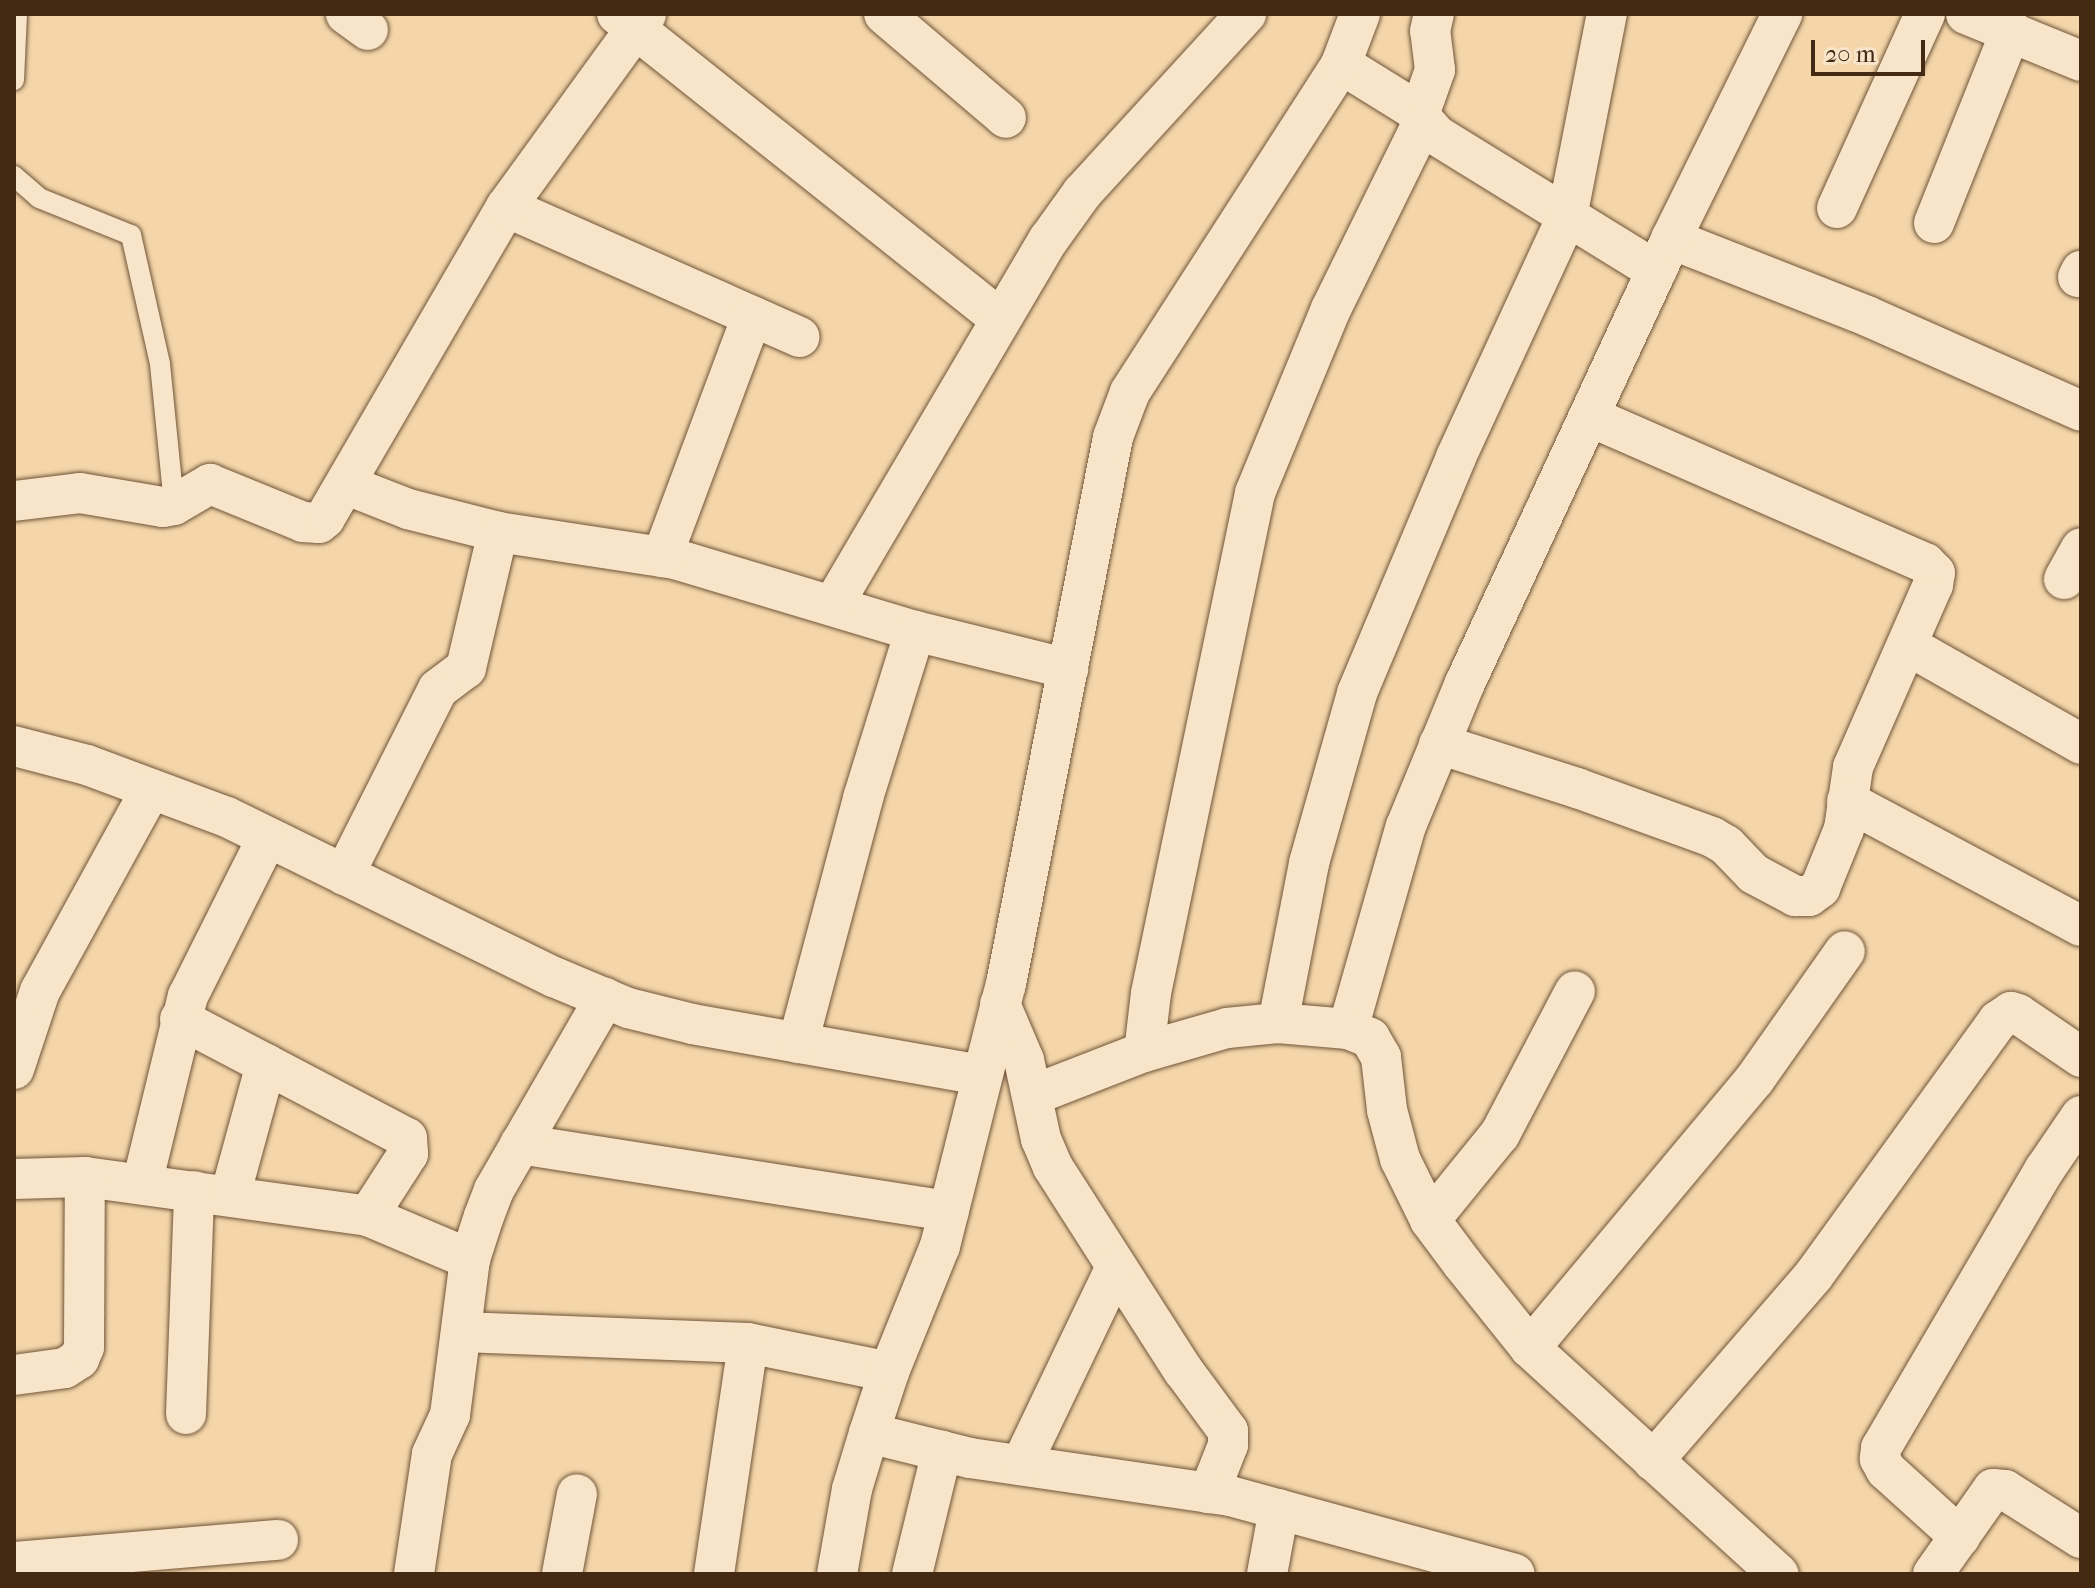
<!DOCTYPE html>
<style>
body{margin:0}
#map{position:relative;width:2095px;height:1588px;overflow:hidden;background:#f4d6aa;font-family:"IM FELL French Canon",serif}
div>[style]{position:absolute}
.roads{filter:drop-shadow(0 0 2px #705539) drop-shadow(0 0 2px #705539)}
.service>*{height:20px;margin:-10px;padding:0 10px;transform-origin:10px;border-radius:10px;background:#f8e4c8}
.minor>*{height:40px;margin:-20px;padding:0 20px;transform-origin:20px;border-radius:20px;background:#f8e4c8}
span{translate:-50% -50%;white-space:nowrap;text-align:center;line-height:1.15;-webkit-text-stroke:7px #f8e4c8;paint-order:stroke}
.frame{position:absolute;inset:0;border:16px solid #442a13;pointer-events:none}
.scale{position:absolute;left:1811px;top:40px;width:114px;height:36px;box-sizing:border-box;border:4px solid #442a13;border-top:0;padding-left:10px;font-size:24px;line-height:28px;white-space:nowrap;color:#442a13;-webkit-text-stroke:6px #f8e4c8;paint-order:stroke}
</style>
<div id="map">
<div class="roads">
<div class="service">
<i style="left:14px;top:80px;width:66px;rotate:-87.4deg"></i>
<i style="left:14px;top:176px;width:33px;rotate:41deg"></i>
<i style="left:39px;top:198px;width:99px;rotate:21.9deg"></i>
<i style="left:131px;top:235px;width:132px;rotate:77.3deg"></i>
<i style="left:160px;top:364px;width:142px;rotate:84.3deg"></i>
</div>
<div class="minor">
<i style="left:346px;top:14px;width:27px;rotate:36deg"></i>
<i style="left:617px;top:14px;width:488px;rotate:38.5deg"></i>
<i style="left:884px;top:14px;width:160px;rotate:40.4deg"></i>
<i style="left:1966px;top:14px;width:124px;rotate:22.2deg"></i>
<i style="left:1341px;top:64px;width:84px;rotate:31.8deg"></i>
<i style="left:1412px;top:108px;width:36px;rotate:48deg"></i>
<i style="left:1436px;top:135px;width:259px;rotate:31.7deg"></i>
<i style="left:1419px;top:115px;width:48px;rotate:-70.4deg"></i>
<i style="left:1435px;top:70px;width:39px;rotate:-97deg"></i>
<i style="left:1430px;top:31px;width:17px;rotate:-77deg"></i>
<i style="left:506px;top:207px;width:321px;rotate:23.9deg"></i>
<i style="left:1837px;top:208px;width:213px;rotate:-65.6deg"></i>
<i style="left:1934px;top:223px;width:208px;rotate:-68.2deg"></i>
<i style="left:1671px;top:239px;width:211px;rotate:21.4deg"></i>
<i style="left:1867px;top:316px;width:234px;rotate:23.9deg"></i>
<i style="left:2078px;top:277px;width:7px;rotate:-63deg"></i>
<i style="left:347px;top:485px;width:66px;rotate:21.5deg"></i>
<i style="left:408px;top:509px;width:93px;rotate:14.3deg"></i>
<i style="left:498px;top:532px;width:179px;rotate:8.7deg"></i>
<i style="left:675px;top:559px;width:251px;rotate:16.7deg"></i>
<i style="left:915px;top:631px;width:158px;rotate:13.9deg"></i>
<i style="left:14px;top:501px;width:66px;rotate:-6.9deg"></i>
<i style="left:80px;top:493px;width:84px;rotate:9.6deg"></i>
<i style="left:163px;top:507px;width:11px;rotate:-10deg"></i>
<i style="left:174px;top:505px;width:42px;rotate:-30.3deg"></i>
<i style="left:210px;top:484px;width:100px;rotate:22.2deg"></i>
<i style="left:303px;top:522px;width:16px;rotate:4deg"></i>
<i style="left:319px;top:523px;width:8px;rotate:-40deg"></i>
<i style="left:325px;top:518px;width:360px;rotate:-59.8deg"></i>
<i style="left:506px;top:207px;width:238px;rotate:-54deg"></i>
<i style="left:662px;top:557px;width:257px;rotate:-69.5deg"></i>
<i style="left:2064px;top:579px;width:35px;rotate:-61deg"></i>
<i style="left:833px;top:605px;width:425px;rotate:-59.5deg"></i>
<i style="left:1049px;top:239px;width:57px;rotate:-54.3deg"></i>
<i style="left:1082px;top:193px;width:243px;rotate:-47.5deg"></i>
<i style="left:1907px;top:645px;width:200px;rotate:29.6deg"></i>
<i style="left:1439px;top:744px;width:145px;rotate:17.7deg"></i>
<i style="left:1577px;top:788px;width:144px;rotate:19.9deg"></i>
<i style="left:1712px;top:837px;width:16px;rotate:30deg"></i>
<i style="left:1726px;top:845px;width:40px;rotate:46deg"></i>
<i style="left:1754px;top:874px;width:47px;rotate:28.2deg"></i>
<i style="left:1795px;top:896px;width:14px"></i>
<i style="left:1809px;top:896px;width:14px;rotate:-36deg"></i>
<i style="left:1820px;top:888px;width:64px;rotate:-67.9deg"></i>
<i style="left:1844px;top:829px;width:63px;rotate:-81.7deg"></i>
<i style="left:1853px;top:767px;width:199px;rotate:-66.3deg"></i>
<i style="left:1933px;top:585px;width:12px;rotate:-81deg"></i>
<i style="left:1935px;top:573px;width:14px;rotate:-135deg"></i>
<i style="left:1925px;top:563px;width:365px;rotate:-156.4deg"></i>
<i style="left:14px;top:746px;width:75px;rotate:14.6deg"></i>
<i style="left:87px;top:765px;width:149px;rotate:20.4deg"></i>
<i style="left:227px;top:817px;width:364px;rotate:26.1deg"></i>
<i style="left:554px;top:977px;width:80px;rotate:22.7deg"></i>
<i style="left:628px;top:1008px;width:66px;rotate:14deg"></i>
<i style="left:692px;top:1024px;width:292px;rotate:10deg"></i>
<i style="left:1847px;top:801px;width:265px;rotate:28.1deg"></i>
<i style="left:344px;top:875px;width:208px;rotate:-63.2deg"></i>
<i style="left:438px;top:689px;width:35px;rotate:-37deg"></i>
<i style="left:466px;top:668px;width:140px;rotate:-76.8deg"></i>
<i style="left:1000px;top:1004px;width:61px;rotate:66.8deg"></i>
<i style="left:1024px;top:1060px;width:81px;rotate:77.9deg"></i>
<i style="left:1041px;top:1139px;width:30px;rotate:67deg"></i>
<i style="left:1053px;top:1167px;width:241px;rotate:57.4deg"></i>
<i style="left:1183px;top:1370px;width:76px;rotate:53.6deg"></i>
<i style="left:1228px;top:1431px;width:14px;rotate:90deg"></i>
<i style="left:1228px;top:1445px;width:52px;rotate:111.6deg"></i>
<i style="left:180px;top:1019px;width:256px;rotate:27.7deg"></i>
<i style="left:407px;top:1138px;width:16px;rotate:86deg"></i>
<i style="left:408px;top:1154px;width:74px;rotate:122.8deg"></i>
<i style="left:1278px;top:1023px;width:163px;rotate:-79deg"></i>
<i style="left:1309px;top:863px;width:177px;rotate:-74.2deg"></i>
<i style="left:1357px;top:693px;width:256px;rotate:-67.2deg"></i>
<i style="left:1456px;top:457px;width:264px;rotate:-65.2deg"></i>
<i style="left:1567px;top:217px;width:207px;rotate:-78.9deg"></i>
<i style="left:1348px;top:1029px;width:211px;rotate:-74.1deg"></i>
<i style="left:1406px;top:826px;width:155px;rotate:-67.6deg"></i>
<i style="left:1465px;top:683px;width:489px;rotate:-65.1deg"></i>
<i style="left:1671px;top:239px;width:251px;rotate:-63.7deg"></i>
<i style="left:798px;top:1043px;width:253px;rotate:-75.1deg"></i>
<i style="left:863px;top:798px;width:175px;rotate:-72.7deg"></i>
<i style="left:1144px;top:1052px;width:59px;rotate:-83.2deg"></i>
<i style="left:1151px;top:993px;width:511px;rotate:-78.25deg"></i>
<i style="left:1255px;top:493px;width:199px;rotate:-67.6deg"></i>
<i style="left:1331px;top:309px;width:208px;rotate:-63.8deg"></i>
<i style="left:14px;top:1069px;width:82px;rotate:-71.6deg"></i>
<i style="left:40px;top:991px;width:230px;rotate:-61.2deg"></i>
<i style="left:1033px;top:1095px;width:119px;rotate:-21.2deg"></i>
<i style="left:1144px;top:1052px;width:86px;rotate:-16.1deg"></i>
<i style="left:1227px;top:1028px;width:51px;rotate:-5.6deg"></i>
<i style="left:1278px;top:1023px;width:70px;rotate:4.9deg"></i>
<i style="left:1348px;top:1029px;width:24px;rotate:22deg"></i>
<i style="left:1370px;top:1038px;width:22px;rotate:60deg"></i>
<i style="left:1381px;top:1057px;width:53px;rotate:83.5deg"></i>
<i style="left:1387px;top:1110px;width:51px;rotate:75.1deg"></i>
<i style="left:1400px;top:1159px;width:68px;rotate:63.8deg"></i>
<i style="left:1430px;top:1220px;width:54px;rotate:53.3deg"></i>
<i style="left:1462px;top:1263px;width:109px;rotate:51.3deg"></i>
<i style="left:1530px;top:1348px;width:336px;rotate:42.3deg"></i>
<i style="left:520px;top:1144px;width:434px;rotate:8.9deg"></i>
<i style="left:14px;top:1179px;width:71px;rotate:-1.6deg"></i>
<i style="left:85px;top:1177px;width:286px;rotate:7.8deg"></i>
<i style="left:368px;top:1216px;width:111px;rotate:22.9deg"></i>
<i style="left:142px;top:1184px;width:194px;rotate:-76.3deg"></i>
<i style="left:188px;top:996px;width:177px;rotate:-63.4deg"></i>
<i style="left:230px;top:1196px;width:137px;rotate:-74.7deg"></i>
<i style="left:1430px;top:1220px;width:111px;rotate:-50.9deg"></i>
<i style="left:1500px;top:1134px;width:161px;rotate:-62.3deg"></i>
<i style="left:462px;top:1332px;width:286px;rotate:2.2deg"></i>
<i style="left:748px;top:1343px;width:144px;rotate:11.6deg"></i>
<i style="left:1530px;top:1348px;width:351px;rotate:-50.1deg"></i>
<i style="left:1755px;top:1079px;width:156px;rotate:-54.9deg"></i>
<i style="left:14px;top:1375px;width:51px;rotate:-7.8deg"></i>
<i style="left:65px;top:1368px;width:17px;rotate:-33deg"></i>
<i style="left:79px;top:1359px;width:13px;rotate:-67deg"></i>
<i style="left:84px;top:1347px;width:170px;rotate:-89.7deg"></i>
<i style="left:186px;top:1414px;width:223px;rotate:-87.9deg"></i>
<i style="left:869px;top:1433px;width:104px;rotate:13.9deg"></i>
<i style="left:970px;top:1458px;width:263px;rotate:8.3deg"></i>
<i style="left:1230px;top:1496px;width:295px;rotate:15.3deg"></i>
<i style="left:1653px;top:1461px;width:246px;rotate:-49.1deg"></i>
<i style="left:1814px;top:1275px;width:314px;rotate:-54.1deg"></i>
<i style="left:1998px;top:1021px;width:16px;rotate:-35deg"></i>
<i style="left:2011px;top:1012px;width:7px;rotate:16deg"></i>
<i style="left:2018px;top:1014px;width:76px;rotate:34.3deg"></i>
<i style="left:1021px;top:1465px;width:220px;rotate:-64.4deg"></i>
<i style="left:1960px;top:1537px;width:100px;rotate:-137.8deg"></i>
<i style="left:1886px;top:1470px;width:13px;rotate:-119deg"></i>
<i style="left:1880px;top:1459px;width:11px;rotate:-85deg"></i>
<i style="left:1881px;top:1448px;width:324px;rotate:-59.6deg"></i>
<i style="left:2045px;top:1169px;width:64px;rotate:-55.8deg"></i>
<i style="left:14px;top:1562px;width:265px;rotate:-4.8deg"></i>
<i style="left:414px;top:1574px;width:121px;rotate:-81.5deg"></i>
<i style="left:432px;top:1454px;width:43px;rotate:-65.2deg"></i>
<i style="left:450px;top:1415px;width:157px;rotate:-82.7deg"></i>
<i style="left:470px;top:1259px;width:45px;rotate:-72deg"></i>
<i style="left:484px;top:1216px;width:28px;rotate:-69deg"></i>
<i style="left:494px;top:1190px;width:222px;rotate:-60deg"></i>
<i style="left:562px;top:1574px;width:81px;rotate:-79.4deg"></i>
<i style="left:714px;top:1574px;width:233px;rotate:-81.6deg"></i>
<i style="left:837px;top:1574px;width:86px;rotate:-80deg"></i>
<i style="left:852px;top:1489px;width:59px;rotate:-73.1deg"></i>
<i style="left:869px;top:1433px;width:64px;rotate:-71.8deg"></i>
<i style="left:889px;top:1372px;width:136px;rotate:-68deg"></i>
<i style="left:940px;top:1246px;width:270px;rotate:-75.9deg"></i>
<i style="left:1006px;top:984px;width:557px;rotate:-78.93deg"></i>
<i style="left:1113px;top:437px;width:48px;rotate:-69.3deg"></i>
<i style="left:1130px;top:392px;width:390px;rotate:-57.2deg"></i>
<i style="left:1341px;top:64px;width:53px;rotate:-69.2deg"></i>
<i style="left:912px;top:1574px;width:127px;rotate:-76.3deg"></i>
<i style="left:1267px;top:1574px;width:66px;rotate:-79.5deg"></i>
<i style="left:1933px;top:1574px;width:104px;rotate:-54.8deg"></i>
<i style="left:1993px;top:1489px;width:12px;rotate:5deg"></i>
<i style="left:2005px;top:1490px;width:90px;rotate:32.3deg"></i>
</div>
</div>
<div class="frame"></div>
<div class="scale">20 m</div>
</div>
